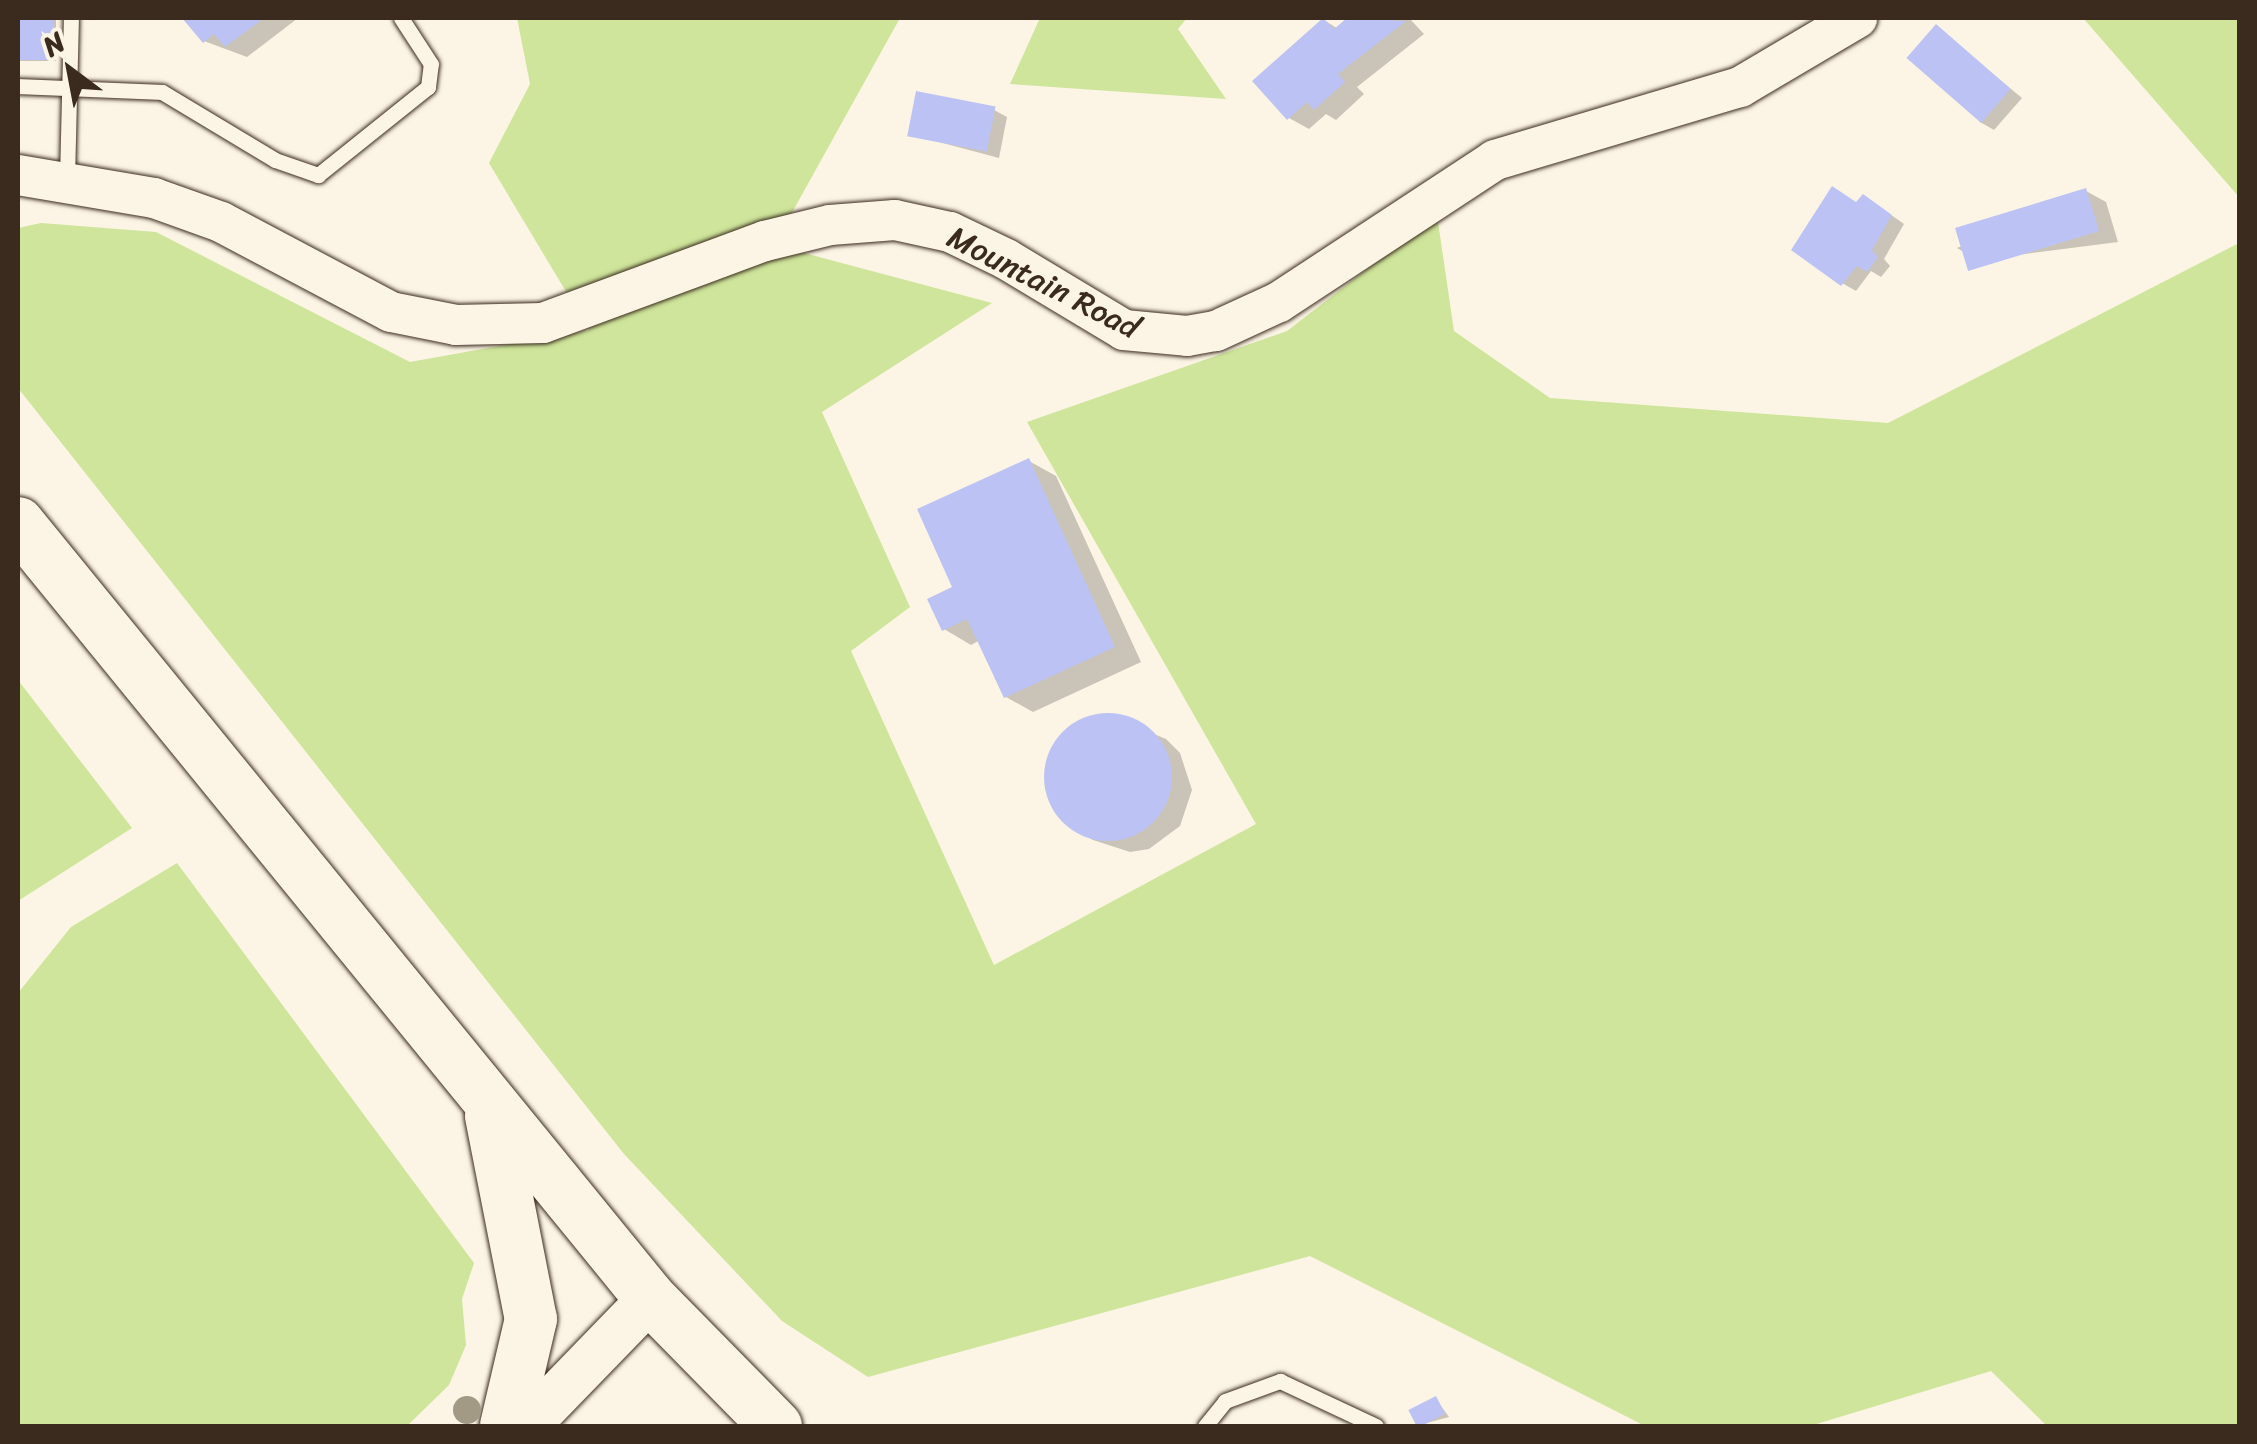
<!DOCTYPE html>
<style>
body{margin:0}
#map{position:relative;width:2257px;height:1444px;overflow:hidden;background:#fcf5e5;font-family:Sriracha,sans-serif}
div>[style]{position:absolute}
.green>*{inset:0;background:#cee59b}
.shadow>*{inset:0;background:#0003;transform-origin:0 0}
.building>*{inset:0;background:#bcc3f4;transform-origin:0 0}
.round{border-radius:50%}
.roads{filter:drop-shadow(0 0 2px #3b2a1e) drop-shadow(0 0 2px #3b2a1e)}
.service>*{height:15px;margin:-7.5px;padding:0 7.5px;transform-origin:7.5px;border-radius:7.5px;background:#fcf5e5}
.tertiary>*{height:40px;margin:-20px;padding:0 20px;transform-origin:20px;border-radius:20px;background:#fcf5e5}
.secondary>*{height:45px;margin:-22.5px;padding:0 22.5px;transform-origin:22.5px;border-radius:22.5px;background:#fcf5e5}
.trunk>*{height:52px;margin:-26px;padding:0 26px;transform-origin:26px;border-radius:26px;background:#fcf5e5}
.trees>*{width:28px;height:28px;margin:-14px;border-radius:50%;background:#a29a85}
span{translate:-50% -50%;white-space:nowrap;text-align:center;line-height:1.15;-webkit-text-stroke:8px #fcf5e5;paint-order:stroke}
.street-label{font-size:32px;color:#3b2a1e}
.frame{position:absolute;inset:0;border:20px solid #3b2a1e;pointer-events:none}
.north{position:absolute;left:20px;top:20px;width:100px;height:100px;-webkit-text-stroke:8px #fcf5e5;paint-order:stroke;rotate:328deg;font-size:28px;font-weight:700;line-height:40px;text-align:center;color:#3b2a1e}
.north::after{content:'';display:block;margin:auto;width:35px;height:45px;background:#3b2a1e;clip-path:polygon(50% 0,100% 100%,50% 72%,0 100%)}
</style>
<div id="map">
<div class="green">
<i style="clip-path:polygon(517px 18px,900px 18px,774px 245px,992px 303px,822px 412px,910px 607px,851px 651px,994px 965px,1256px 824px,1027px 422px,1287px 331px,1437px 215px,1454px 331px,1550px 398px,1888px 423px,2239px 243px,2239px 1426px,2047px 1426px,1991px 1371px,1810px 1426px,1645px 1426px,1310px 1256px,868px 1377px,782px 1321px,624px 1154px,18px 388px,18px 228px,41px 223px,156px 232px,410px 362px,589px 330px,489px 163px,530px 84px)"></i>
<i style="clip-path:polygon(1040px 18px,1187px 18px,1178px 29px,1226px 99px,1010px 84px)"></i>
<i style="clip-path:polygon(2083px 18px,2239px 18px,2239px 197px)"></i>
<i style="clip-path:polygon(18px 680px,132px 828px,18px 901px)"></i>
<i style="clip-path:polygon(177px 863px,474px 1263px,462px 1299px,466px 1345px,449px 1385px,407px 1426px,18px 1426px,18px 993px,71px 927px)"></i>
</div>
<div class="shadow">
<i style="left:18px;top:18px;width:38px;height:43px"></i>
<i style="clip-path:polygon(186px 18px,298px 18px,247px 57px,204px 41px)"></i>
<i style="clip-path:polygon(1349px 18px,1409px 18px,1424px 34px,1357px 87px,1364px 94px,1336px 120px,1326px 114px,1309px 129px,1289px 118px,1324px 20px,1338px 29px)"></i>
<i style="clip-path:polygon(1936px 27px,2022px 98px,1994px 130px,1980px 122px)"></i>
<i style="clip-path:polygon(994px 110px,1007px 117px,999px 158px,909px 134px)"></i>
<i style="clip-path:polygon(2086px 191px,2106px 202px,2118px 242px,1978px 260px,1957px 248px)"></i>
<i style="clip-path:polygon(1858px 205px,1877px 205px,1904px 224px,1884px 259px,1890px 266px,1881px 277px,1871px 271px,1856px 291px,1842px 283px)"></i>
<i style="clip-path:polygon(1029px 461px,1056px 476px,1141px 662px,1033px 712px,1006px 697px,980px 640px,971px 645px,944px 629px,955px 588px)"></i>
<i style="clip-path:polygon(1107px 715px,1166px 739px,1180px 753px,1192px 790px,1180px 826px,1149px 849px,1130px 852px,1093px 840px,1071px 827px,1049px 796px,1046px 778px,1057px 741px,1088px 718px)"></i>
<i style="clip-path:polygon(1436px 1399px,1449px 1417px,1419px 1425px)"></i>
</div>
<div class="building">
<i style="left:18px;top:18px;width:35px;height:42px"></i>
<i style="clip-path:polygon(182px 18px,264px 18px,225px 47px,214px 34px,203px 43px)"></i>
<i style="clip-path:polygon(1323px 18px,1334px 29px,1347px 18px,1406px 21px,1338px 74px,1345px 82px,1314px 110px,1307px 102px,1287px 120px,1252px 81px)"></i>
<i style="left:1936px;top:24px;width:99px;height:45px;rotate:41deg"></i>
<i style="left:916px;top:91px;width:81px;height:46px;rotate:11deg"></i>
<i style="clip-path:polygon(1832px 186px,1856px 202px,1863px 194px,1892px 215px,1872px 250px,1878px 257px,1867px 272px,1857px 266px,1841px 286px,1791px 250px)"></i>
<i style="left:2086px;top:188px;width:45px;height:137px;rotate:73deg"></i>
<i style="clip-path:polygon(1029px 458px,1115px 647px,1004px 698px,967px 619px,942px 631px,927px 599px,952px 587px,917px 509px)"></i>
<i class="round" style="left:1044px;top:713px;width:128px;height:128px"></i>
<i style="left:1436px;top:1396px;width:20px;height:31px;rotate:63deg"></i>
</div>
<div class="roads">
<div class="service">
<i style="left:18px;top:86px;width:144px;rotate:2.4deg"></i>
<i style="left:162px;top:92px;width:132px;rotate:31deg"></i>
<i style="left:275px;top:160px;width:46px;rotate:19.2deg"></i>
<i style="left:318px;top:175px;width:141px;rotate:-38.7deg"></i>
<i style="left:428px;top:87px;width:23px;rotate:-83deg"></i>
<i style="left:431px;top:64px;width:55px;rotate:-123.1deg"></i>
<i style="left:67px;top:179px;width:161px;rotate:-88.6deg"></i>
<i style="left:1205px;top:1426px;width:32px;rotate:-51deg"></i>
<i style="left:1225px;top:1401px;width:59px;rotate:-20deg"></i>
<i style="left:1280px;top:1381px;width:106px;rotate:25.1deg"></i>
</div>
<div class="tertiary">
<i style="left:18px;top:175px;width:138px;rotate:9.6deg"></i>
<i style="left:154px;top:198px;width:71px;rotate:19.7deg"></i>
<i style="left:221px;top:222px;width:192px;rotate:27.9deg"></i>
<i style="left:391px;top:312px;width:66px;rotate:11.3deg"></i>
<i style="left:456px;top:325px;width:87px;rotate:-1.3deg"></i>
<i style="left:543px;top:323px;width:237px;rotate:-20.3deg"></i>
<i style="left:765px;top:241px;width:67px;rotate:-13.8deg"></i>
<i style="left:830px;top:225px;width:65px;rotate:-4.4deg"></i>
<i style="left:895px;top:220px;width:56px;rotate:12.3deg"></i>
<i style="left:950px;top:232px;width:62px;rotate:25.7deg"></i>
<i style="left:1006px;top:259px;width:138px;rotate:31deg"></i>
<i style="left:1124px;top:330px;width:63px;rotate:5.4deg"></i>
<i style="left:1187px;top:336px;width:29px;rotate:-10deg"></i>
<i style="left:1216px;top:331px;width:69px;rotate:-24.7deg"></i>
<i style="left:1279px;top:302px;width:258px;rotate:-33.3deg"></i>
<i style="left:1495px;top:160px;width:256px;rotate:-16.6deg"></i>
<i style="left:1740px;top:87px;width:136px;rotate:-30.5deg"></i>
</div>
<div class="secondary">
<i style="left:526px;top:1426px;width:178px;rotate:-45.9deg"></i>
</div>
<div class="trunk">
<i style="left:18px;top:523px;width:1000px;rotate:50.8deg"></i>
<i style="left:650px;top:1298px;width:180px;rotate:45.5deg"></i>
<i style="left:491px;top:1116px;width:207px;rotate:78.9deg"></i>
<i style="left:531px;top:1319px;width:110px;rotate:103.2deg"></i>
</div>
</div>
<div class="trees">
<i style="left:467px;top:1410px"></i>
</div>
<div class="street-label">
<span style="left:1043px;top:283px;rotate:27deg">Mountain Road</span>
</div>
<div class="frame"></div>
<div class="north">N</div>
</div>
